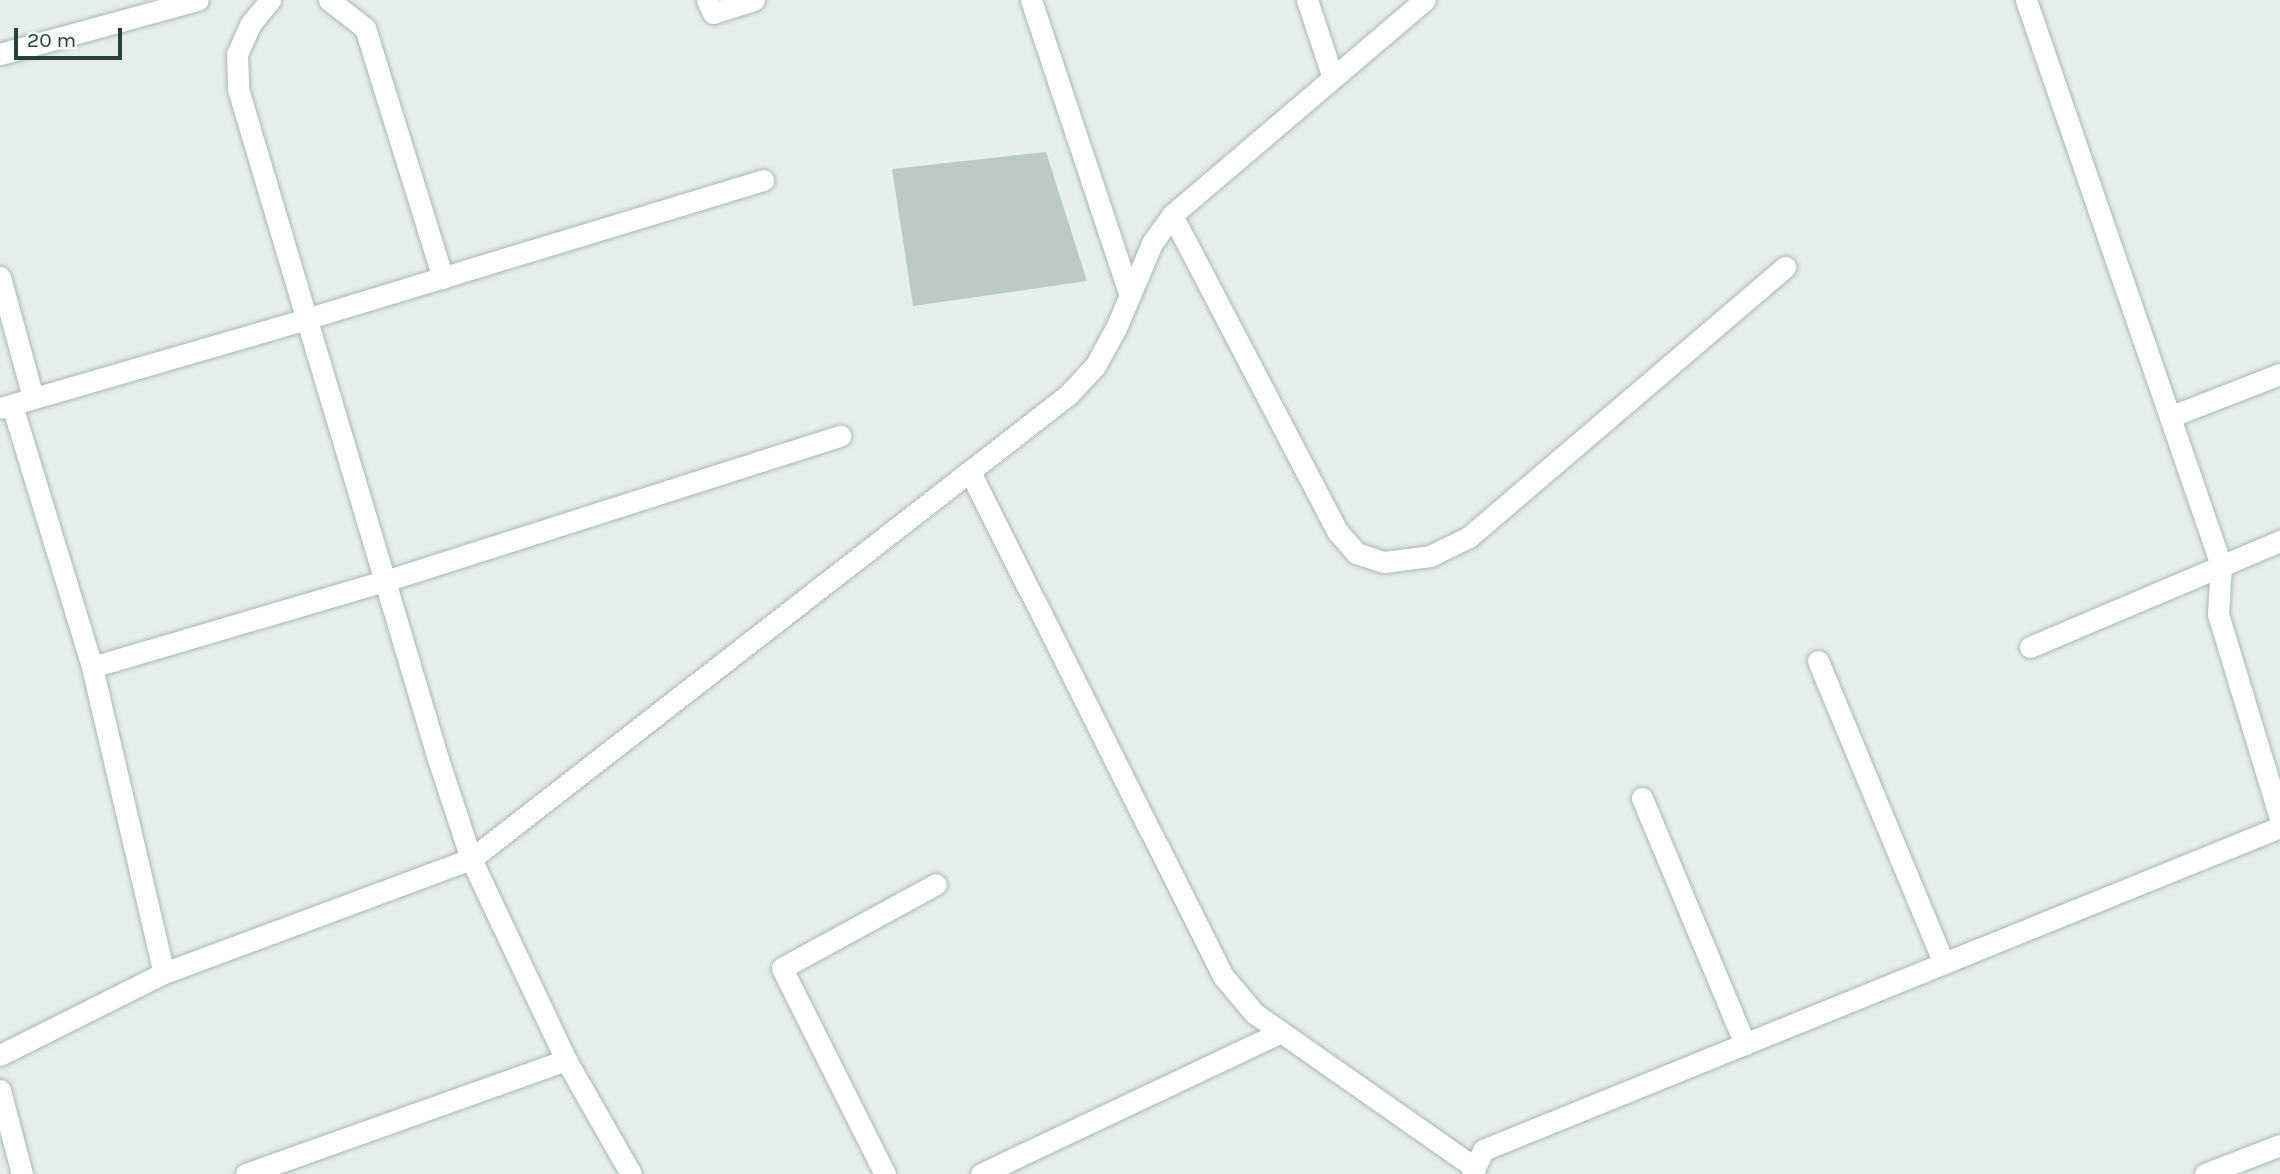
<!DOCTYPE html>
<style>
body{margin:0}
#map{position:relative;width:2280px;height:1174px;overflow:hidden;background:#e6efeb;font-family:Karla,sans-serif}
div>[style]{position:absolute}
.building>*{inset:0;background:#bbcac4}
.roads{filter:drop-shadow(0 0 2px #a8b8b2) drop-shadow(0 0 2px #a8b8b2)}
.minor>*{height:21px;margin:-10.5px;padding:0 10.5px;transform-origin:10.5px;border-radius:10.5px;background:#fff}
span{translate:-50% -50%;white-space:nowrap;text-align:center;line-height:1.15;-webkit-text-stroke:5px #f7fbf9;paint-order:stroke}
.scale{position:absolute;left:14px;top:28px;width:108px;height:32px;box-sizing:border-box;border:4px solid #24423a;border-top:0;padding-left:9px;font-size:21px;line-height:24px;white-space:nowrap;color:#24423a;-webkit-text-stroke:5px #f7fbf9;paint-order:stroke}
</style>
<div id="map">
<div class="building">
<i style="clip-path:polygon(1046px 152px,1087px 281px,913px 306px,892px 169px)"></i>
</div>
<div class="roads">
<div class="minor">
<i style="left:270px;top:0;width:32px;rotate:129deg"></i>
<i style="left:250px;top:25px;width:32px;rotate:114deg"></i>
<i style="left:237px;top:54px;width:35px;rotate:88deg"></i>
<i style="left:238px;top:89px;width:699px;rotate:73.38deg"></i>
<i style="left:438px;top:759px;width:105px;rotate:71.7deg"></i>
<i style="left:471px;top:859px;width:222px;rotate:64.7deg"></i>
<i style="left:566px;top:1060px;width:131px;rotate:60.3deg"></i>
<i style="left:329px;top:0;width:46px;rotate:37.9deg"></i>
<i style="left:365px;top:28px;width:262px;rotate:72.7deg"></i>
<i style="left:707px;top:0;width:14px;rotate:65deg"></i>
<i style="left:713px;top:13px;width:43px;rotate:-17.6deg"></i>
<i style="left:1031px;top:0;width:312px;rotate:71.5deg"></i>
<i style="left:1307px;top:0;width:82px;rotate:71.6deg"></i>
<i style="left:2026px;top:0;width:598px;rotate:70.96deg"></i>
<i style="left:2221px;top:565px;width:49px;rotate:93.5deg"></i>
<i style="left:2218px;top:614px;width:213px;rotate:73.1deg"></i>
<i style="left:0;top:54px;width:205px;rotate:-15.3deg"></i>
<i style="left:1172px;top:215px;width:358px;rotate:62.4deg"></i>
<i style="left:1338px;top:532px;width:28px;rotate:49deg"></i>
<i style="left:1356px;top:553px;width:29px;rotate:18deg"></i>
<i style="left:1384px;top:562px;width:46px;rotate:-7.4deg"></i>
<i style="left:1430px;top:556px;width:43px;rotate:-26deg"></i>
<i style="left:1469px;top:537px;width:416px;rotate:-40.5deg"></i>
<i style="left:0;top:277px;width:125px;rotate:74.7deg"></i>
<i style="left:12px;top:405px;width:274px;rotate:73deg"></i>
<i style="left:92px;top:667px;width:314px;rotate:76.8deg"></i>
<i style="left:0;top:408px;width:319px;rotate:-16.2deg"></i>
<i style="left:306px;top:319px;width:478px;rotate:-16.9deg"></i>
<i style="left:2172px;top:416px;width:116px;rotate:-21.3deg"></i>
<i style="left:970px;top:472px;width:564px;rotate:63.34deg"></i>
<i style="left:1223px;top:976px;width:48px;rotate:50deg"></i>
<i style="left:1254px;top:1013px;width:270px;rotate:35deg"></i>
<i style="left:2030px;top:647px;width:272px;rotate:-23deg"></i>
<i style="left:1818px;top:661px;width:327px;rotate:67.4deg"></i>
<i style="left:92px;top:667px;width:305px;rotate:-16.4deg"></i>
<i style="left:385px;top:581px;width:478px;rotate:-17.7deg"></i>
<i style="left:1642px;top:798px;width:267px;rotate:67.3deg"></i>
<i style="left:0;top:1055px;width:183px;rotate:-26.6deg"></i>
<i style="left:164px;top:973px;width:327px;rotate:-20.4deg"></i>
<i style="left:471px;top:859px;width:756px;rotate:-37.86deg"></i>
<i style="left:1068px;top:395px;width:40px;rotate:-47deg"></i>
<i style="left:1095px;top:366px;width:43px;rotate:-61.1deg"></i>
<i style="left:1116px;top:328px;width:92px;rotate:-67deg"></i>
<i style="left:1152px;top:243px;width:34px;rotate:-54deg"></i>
<i style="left:1172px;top:215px;width:332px;rotate:-40.4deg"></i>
<i style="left:0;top:1090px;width:87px;rotate:75.3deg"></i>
<i style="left:246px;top:1174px;width:340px;rotate:-19.6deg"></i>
<i style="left:885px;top:1174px;width:230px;rotate:-116.6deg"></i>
<i style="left:782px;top:968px;width:175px;rotate:-28.6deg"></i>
<i style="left:981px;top:1174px;width:332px;rotate:-25.3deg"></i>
<i style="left:1472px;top:1174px;width:26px;rotate:-65deg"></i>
<i style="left:1483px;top:1150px;width:860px;rotate:-22.06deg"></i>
<i style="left:2205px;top:1174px;width:80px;rotate:-21.1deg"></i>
</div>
</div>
<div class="scale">20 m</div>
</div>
